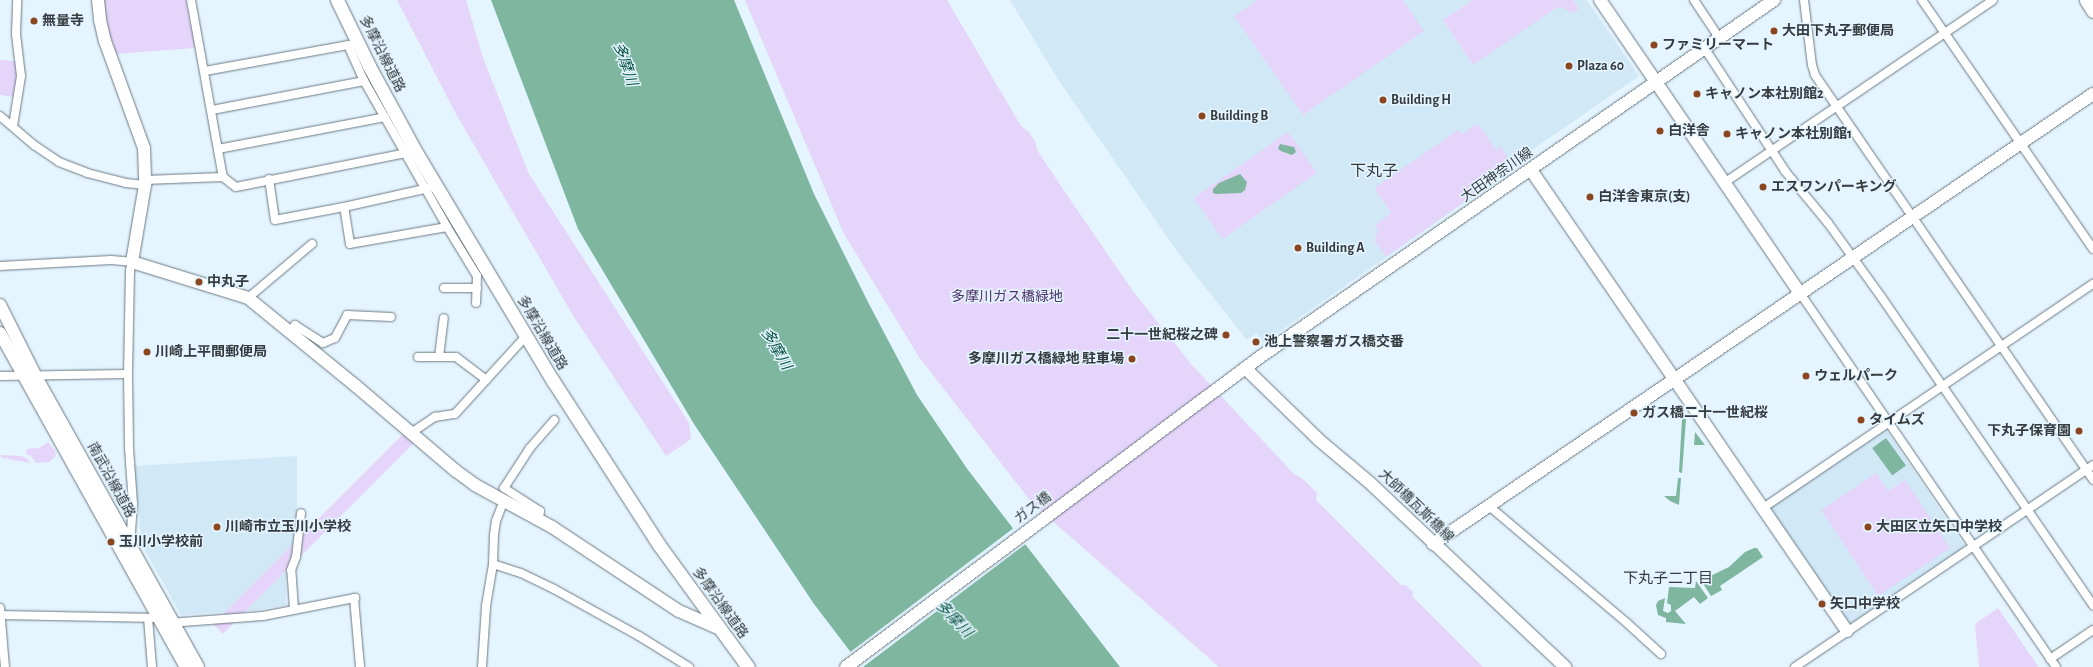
<!DOCTYPE html>
<meta charset="utf-8">
<style>
body{margin:0}
#map{position:relative;width:2093px;height:667px;overflow:hidden;background:#e5f5ff;font-family:"Alegreya Sans","Noto Sans JP",sans-serif}
div>[style]{position:absolute}
.built>*{inset:0;background:#d1e8f6;transform-origin:0 0}
.green>*{inset:0;background:#e5d5fa;transform-origin:0 0}
.water>*{inset:0;background:#7eb6a0;transform-origin:0 0}
.pier>*{inset:0;background:#e5f5ff}
.roads{filter:drop-shadow(0 0 1px #6b7982) drop-shadow(0 0 1px #6b7982)}
.street>*{height:8px;margin:-4px;padding:0 4px;transform-origin:4px;border-radius:4px;background:#fff}
.secondary>*{height:12px;margin:-6px;padding:0 6px;transform-origin:6px;border-radius:6px;background:#fff}
.primary>*{height:13px;margin:-6.5px;padding:0 6.5px;transform-origin:6.5px;border-radius:6.5px;background:#fff}
.dots>*{width:11px;height:11px;translate:-50% -50%;box-sizing:border-box;border:2px solid #e5f5ff;border-radius:50%}
span{translate:-50% -50%;white-space:nowrap;text-align:center;line-height:1.15;-webkit-text-stroke:3px #e5f5ff;paint-order:stroke}
.poi-label{font-size:14px;color:#353b3e;font-weight:700}
.left{translate:0 -50%;text-align:left}
.right{translate:-100% -50%;text-align:right}
.street-label{font-size:14px;color:#353b3e}
.park-label{font-size:14px;color:#4d326a}
.water-label{font-size:15px;color:#05533e;font-style:italic}
.neighbourhood-label{font-size:15px;color:#353b3e}
.quarter-label{font-size:16px;color:#353b3e}
</style>
<div id="map">
<div class="built">
<i style="clip-path:polygon(1010px 0,1587px 0,1639px 76px,1532px 150px,1510px 171px,1263px 343px,1257px 333px,1247px 340px,1179px 254px,1057px 78px)"></i>
<i style="left:1885px;top:428px;width:143px;height:140px;rotate:56deg"></i>
<i style="clip-path:polygon(297px 456px,297px 509px,292px 551px,286px 567px,286px 605px,258px 610px,181px 615px,142px 545px,134px 466px)"></i>
</div>
<div class="green">
<i style="clip-path:polygon(103px 0,186px 0,195px 48px,115px 54px,107px 26px)"></i>
<i style="clip-path:polygon(397px 0,466px 0,483px 58px,529px 174px,689px 423px,691px 439px,666px 456px,574px 317px,456px 114px)"></i>
<i style="clip-path:polygon(745px 0,947px 0,1021px 126px,1029px 132px,1035px 141px,1037px 150px,1073px 204px,1133px 291px,1191px 364px,1294px 474px,1303px 479px,1317px 493px,1316px 500px,1401px 585px,1405px 585px,1413px 592px,1412px 596px,1483px 667px,1219px 667px,1032px 503px,919px 357px,844px 234px)"></i>
<i style="clip-path:polygon(1258px 0,1403px 0,1424px 31px,1303px 115px,1234px 16px)"></i>
<i style="clip-path:polygon(1473px 0,1573px 0,1579px 9px,1573px 13px,1561px 7px,1556px 8px,1473px 65px,1443px 20px)"></i>
<i style="clip-path:polygon(0 60px,15px 61px,18px 77px,15px 97px,0 95px)"></i>
<i style="clip-path:polygon(1476px 124px,1479px 125px,1496px 150px,1501px 147px,1514px 167px,1386px 257px,1375px 241px,1378px 230px,1375px 225px,1391px 213px,1376px 191px,1376px 187px,1458px 130px,1462px 134px)"></i>
<i style="left:1288px;top:132px;width:50px;height:115px;rotate:55deg"></i>
<i style="left:404px;top:433px;width:14px;height:270px;rotate:45deg"></i>
<i style="clip-path:polygon(48px 442px,55px 451px,56px 456px,49px 462px,36px 463px,31px 456px,26px 454px,27px 449px,39px 448px)"></i>
<i style="clip-path:polygon(0 455px,21px 456px,28px 459px,30px 463px,2px 458px)"></i>
<i style="clip-path:polygon(1876px 473px,1888px 491px,1905px 480px,1950px 548px,1878px 596px,1821px 510px)"></i>
<i style="clip-path:polygon(1998px 608px,2038px 666px,2037px 667px,1979px 667px,1975px 624px)"></i>
</div>
<div class="water">
<i style="clip-path:polygon(491px 0,734px 0,814px 194px,869px 304px,917px 395px,968px 470px,1120px 667px,862px 667px,814px 604px,694px 424px,578px 229px)"></i>
<i style="clip-path:polygon(1280px 144px,1294px 147px,1296px 152px,1292px 155px,1281px 151px,1278px 149px)"></i>
<i style="clip-path:polygon(1240px 174px,1247px 182px,1245px 190px,1241px 193px,1216px 194px,1213px 193px,1213px 189px,1219px 183px)"></i>
<i style="clip-path:polygon(1682px 419px,1686px 419px,1682px 473px,1679px 472px)"></i>
<i style="clip-path:polygon(1695px 432px,1705px 445px,1700px 445px,1697px 474px,1700px 445px,1694px 445px)"></i>
<i style="left:1886px;top:438px;width:34px;height:17px;rotate:54deg"></i>
<i style="clip-path:polygon(1678px 478px,1681px 478px,1679px 505px,1670px 501px,1664px 496px,1676px 496px)"></i>
<i style="clip-path:polygon(1754px 548px,1757px 548px,1763px 557px,1720px 586px,1722px 590px,1711px 596px,1702px 582px,1706px 578px,1729px 567px,1745px 552px)"></i>
<i style="clip-path:polygon(1696px 581px,1708px 598px,1700px 604px,1694px 597px,1675px 611px,1686px 624px,1666px 622px,1666px 618px,1658px 615px,1656px 605px,1658px 601px,1665px 598px,1663px 611px,1668px 613px,1671px 611px,1671px 605px,1667px 603px,1669px 587px,1695px 588px)"></i>
</div>
<div class="pier">
<i style="clip-path:polygon(1015px 527px,1027px 543px,863px 667px,860px 667px,849px 653px)"></i>
</div>
<div class="roads">
<div class="street">
<i style="left:191px;top:0;width:180px;rotate:79.8deg"></i>
<i style="left:1694px;top:0;width:47px;rotate:56.3deg"></i>
<i style="left:1804px;top:0;width:65px;rotate:83deg"></i>
<i style="left:1812px;top:65px;width:10px;rotate:73deg"></i>
<i style="left:1815px;top:75px;width:491px;rotate:55.5deg"></i>
<i style="left:1922px;top:0;width:302px;rotate:55.5deg"></i>
<i style="left:1705px;top:49px;width:146px;rotate:56.7deg"></i>
<i style="left:1785px;top:171px;width:67px;rotate:50.4deg"></i>
<i style="left:1828px;top:223px;width:92px;rotate:54.2deg"></i>
<i style="left:1882px;top:298px;width:373px;rotate:55.5deg"></i>
<i style="left:205px;top:71px;width:145px;rotate:-10.3deg"></i>
<i style="left:348px;top:45px;width:37px;rotate:66deg"></i>
<i style="left:363px;top:79px;width:170px;rotate:60.4deg"></i>
<i style="left:447px;top:227px;width:98px;rotate:170.1deg"></i>
<i style="left:350px;top:244px;width:37px;rotate:-99deg"></i>
<i style="left:212px;top:110px;width:155px;rotate:-10.8deg"></i>
<i style="left:0;top:116px;width:45px;rotate:40.5deg"></i>
<i style="left:34px;top:145px;width:30px;rotate:34deg"></i>
<i style="left:59px;top:162px;width:30px;rotate:21deg"></i>
<i style="left:87px;top:173px;width:40px;rotate:14.4deg"></i>
<i style="left:126px;top:183px;width:19px;rotate:6deg"></i>
<i style="left:13px;top:126px;width:51px;rotate:-80.9deg"></i>
<i style="left:21px;top:76px;width:42px;rotate:-96.8deg"></i>
<i style="left:16px;top:34px;width:34px;rotate:-88deg"></i>
<i style="left:218px;top:149px;width:170px;rotate:-10.8deg"></i>
<i style="left:269px;top:179px;width:41px;rotate:81.7deg"></i>
<i style="left:275px;top:220px;width:70px;rotate:-10.7deg"></i>
<i style="left:344px;top:207px;width:87px;rotate:-12.6deg"></i>
<i style="left:145px;top:180px;width:78px;rotate:-2.2deg"></i>
<i style="left:223px;top:177px;width:16px;rotate:38deg"></i>
<i style="left:236px;top:187px;width:173px;rotate:-11.3deg"></i>
<i style="left:1724px;top:183px;width:325px;rotate:-34.2deg"></i>
<i style="left:447px;top:227px;width:57px;rotate:58.5deg"></i>
<i style="left:477px;top:276px;width:27px;rotate:92deg"></i>
<i style="left:0;top:266px;width:111px;rotate:-3.1deg"></i>
<i style="left:111px;top:260px;width:21px;rotate:5deg"></i>
<i style="left:132px;top:262px;width:9px;rotate:103deg"></i>
<i style="left:130px;top:271px;width:103px;rotate:91.1deg"></i>
<i style="left:128px;top:374px;width:74px;rotate:89.2deg"></i>
<i style="left:129px;top:448px;width:56px;rotate:85.9deg"></i>
<i style="left:133px;top:504px;width:41px;rotate:94.2deg"></i>
<i style="left:444px;top:288px;width:33px"></i>
<i style="left:1800px;top:293px;width:453px;rotate:55.6deg"></i>
<i style="left:248px;top:298px;width:84px;rotate:-40.2deg"></i>
<i style="left:290px;top:331px;width:8px;rotate:-50deg"></i>
<i style="left:295px;top:325px;width:33px;rotate:33deg"></i>
<i style="left:323px;top:343px;width:13px;rotate:-23deg"></i>
<i style="left:335px;top:338px;width:26px;rotate:-62deg"></i>
<i style="left:347px;top:315px;width:44px;rotate:2.6deg"></i>
<i style="left:418px;top:357px;width:38px"></i>
<i style="left:456px;top:357px;width:38px;rotate:37deg"></i>
<i style="left:439px;top:357px;width:39px;rotate:-83deg"></i>
<i style="left:0;top:376px;width:128px;rotate:-0.9deg"></i>
<i style="left:411px;top:433px;width:29px;rotate:-34deg"></i>
<i style="left:435px;top:417px;width:20px;rotate:-9deg"></i>
<i style="left:455px;top:414px;width:104px;rotate:-47.7deg"></i>
<i style="left:1489px;top:506px;width:181px;rotate:40.3deg"></i>
<i style="left:1627px;top:623px;width:46px;rotate:42.4deg"></i>
<i style="left:1763px;top:508px;width:399px;rotate:-34.2deg"></i>
<i style="left:539px;top:518px;width:7px;rotate:-82deg"></i>
<i style="left:540px;top:511px;width:43px;rotate:-147.4deg"></i>
<i style="left:504px;top:488px;width:48px;rotate:-57deg"></i>
<i style="left:530px;top:448px;width:37px;rotate:-49deg"></i>
<i style="left:493px;top:564px;width:29px;rotate:18deg"></i>
<i style="left:521px;top:573px;width:37px;rotate:26deg"></i>
<i style="left:554px;top:589px;width:97px;rotate:28.9deg"></i>
<i style="left:639px;top:636px;width:59px;rotate:31.8deg"></i>
<i style="left:354px;top:598px;width:69px;rotate:85deg"></i>
<i style="left:0;top:608px;width:59px;rotate:85.2deg"></i>
<i style="left:294px;top:609px;width:39px;rotate:-94deg"></i>
<i style="left:291px;top:570px;width:14px;rotate:-69deg"></i>
<i style="left:296px;top:557px;width:44px;rotate:-83.5deg"></i>
<i style="left:0;top:615px;width:158px;rotate:1.1deg"></i>
<i style="left:148px;top:618px;width:49px;rotate:85.3deg"></i>
<i style="left:169px;top:623px;width:94px;rotate:-4.3deg"></i>
<i style="left:263px;top:616px;width:94px;rotate:-11.1deg"></i>
<i style="left:2050px;top:659px;width:52px;rotate:-34deg"></i>
<i style="left:482px;top:667px;width:61px;rotate:-86.2deg"></i>
<i style="left:486px;top:606px;width:43px;rotate:-80.5deg"></i>
<i style="left:493px;top:564px;width:29px;rotate:-88deg"></i>
<i style="left:494px;top:535px;width:14px;rotate:-82deg"></i>
<i style="left:496px;top:521px;width:22px;rotate:-69deg"></i>
<i style="left:1795px;top:667px;width:360px;rotate:-34.1deg"></i>
</div>
<div class="secondary">
<i style="left:98px;top:0;width:20px;rotate:84deg"></i>
<i style="left:100px;top:20px;width:22px;rotate:77deg"></i>
<i style="left:105px;top:41px;width:114px;rotate:70deg"></i>
<i style="left:144px;top:148px;width:37px;rotate:88deg"></i>
<i style="left:145px;top:185px;width:78px;rotate:99.6deg"></i>
<i style="left:132px;top:262px;width:121px;rotate:17.2deg"></i>
<i style="left:248px;top:298px;width:139px;rotate:39.2deg"></i>
<i style="left:356px;top:386px;width:131px;rotate:40.4deg"></i>
<i style="left:456px;top:471px;width:24px;rotate:36deg"></i>
<i style="left:475px;top:485px;width:88px;rotate:28.6deg"></i>
<i style="left:552px;top:527px;width:152px;rotate:33.5deg"></i>
<i style="left:679px;top:611px;width:43px;rotate:23.6deg"></i>
<i style="left:1600px;top:0;width:355px;rotate:55.7deg"></i>
<i style="left:1531px;top:170px;width:559px;rotate:55.57deg"></i>
<i style="left:0;top:305px;width:78px;rotate:63.4deg"></i>
<i style="left:35px;top:375px;width:334px;rotate:60.8deg"></i>
<i style="left:0;top:333px;width:382px;rotate:60.9deg"></i>
<i style="left:1245px;top:368px;width:103px;rotate:44.2deg"></i>
<i style="left:1319px;top:440px;width:65px;rotate:40deg"></i>
<i style="left:1369px;top:482px;width:270px;rotate:43.3deg"></i>
<i style="left:1433px;top:544px;width:799px;rotate:-34.29deg"></i>
<i style="left:846px;top:667px;width:517px;rotate:-36.83deg"></i>
<i style="left:1260px;top:357px;width:626px;rotate:-34.78deg"></i>
</div>
<div class="primary">
<i style="left:337px;top:0;width:73px;rotate:64.1deg"></i>
<i style="left:369px;top:66px;width:100px;rotate:61.4deg"></i>
<i style="left:417px;top:154px;width:265px;rotate:59.1deg"></i>
<i style="left:553px;top:381px;width:195px;rotate:57.1deg"></i>
<i style="left:659px;top:545px;width:151px;rotate:53.9deg"></i>
<i style="left:2086px;top:0;width:13px;rotate:58deg"></i>
</div>
</div>
<div class="dots">
<i style="left:34px;top:21px;background:#8b461f"></i>
<i style="left:1774px;top:31px;background:#8b461f"></i>
<i style="left:1654px;top:45px;background:#8b461f"></i>
<i style="left:1569px;top:66px;background:#8b461f"></i>
<i style="left:1697px;top:94px;background:#8b461f"></i>
<i style="left:1383px;top:100px;background:#8b461f"></i>
<i style="left:1202px;top:116px;background:#8b461f"></i>
<i style="left:1660px;top:131px;background:#8b461f"></i>
<i style="left:1727px;top:134px;background:#8b461f"></i>
<i style="left:1763px;top:187px;background:#8b461f"></i>
<i style="left:1590px;top:197px;background:#8b461f"></i>
<i style="left:1298px;top:248px;background:#8b461f"></i>
<i style="left:199px;top:282px;background:#8b461f"></i>
<i style="left:1226px;top:335px;background:#8b461f"></i>
<i style="left:1256px;top:342px;background:#8b461f"></i>
<i style="left:147px;top:352px;background:#8b461f"></i>
<i style="left:1132px;top:359px;background:#8b461f"></i>
<i style="left:1806px;top:376px;background:#8b461f"></i>
<i style="left:1634px;top:413px;background:#8b461f"></i>
<i style="left:1861px;top:420px;background:#8b461f"></i>
<i style="left:2079px;top:431px;background:#8b461f"></i>
<i style="left:217px;top:527px;background:#8b461f"></i>
<i style="left:1868px;top:527px;background:#8b461f"></i>
<i style="left:111px;top:542px;background:#8b461f"></i>
<i style="left:1822px;top:604px;background:#8b461f"></i>
</div>
<div class="poi-label">
<span class="left" style="left:42px;top:21px">無量寺</span>
<span class="left" style="left:1782px;top:31px">大田下丸子郵便局</span>
<span class="left" style="left:1662px;top:45px">ファミリーマート</span>
<span class="left" style="left:1577px;top:66px">Plaza 60</span>
<span class="left" style="left:1705px;top:94px">キャノン本社別館2</span>
<span class="left" style="left:1391px;top:100px">Building H</span>
<span class="left" style="left:1210px;top:116px">Building B</span>
<span class="left" style="left:1668px;top:131px">白洋舎</span>
<span class="left" style="left:1735px;top:134px">キャノン本社別館1</span>
<span class="left" style="left:1771px;top:187px">エスワンパーキング</span>
<span class="left" style="left:1598px;top:197px">白洋舎東京(支)</span>
<span class="left" style="left:1306px;top:248px">Building A</span>
<span class="left" style="left:207px;top:282px">中丸子</span>
<span class="right" style="left:1218px;top:335px">二十一世紀桜之碑</span>
<span class="left" style="left:1264px;top:342px">池上警察署ガス橋交番</span>
<span class="left" style="left:155px;top:352px">川崎上平間郵便局</span>
<span class="right" style="left:1124px;top:359px">多摩川ガス橋緑地 駐車場</span>
<span class="left" style="left:1814px;top:376px">ウェルパーク</span>
<span class="left" style="left:1642px;top:413px">ガス橋二十一世紀桜</span>
<span class="left" style="left:1869px;top:420px">タイムズ</span>
<span class="right" style="left:2071px;top:431px">下丸子保育園</span>
<span class="left" style="left:225px;top:527px">川崎市立玉川小学校</span>
<span class="left" style="left:1876px;top:527px">大田区立矢口中学校</span>
<span class="left" style="left:119px;top:542px">玉川小学校前</span>
<span class="left" style="left:1830px;top:604px">矢口中学校</span>
</div>
<div class="street-label">
<span style="left:382px;top:54px;rotate:63deg">多摩沿線道路</span>
<span style="left:1497px;top:175px;rotate:-35deg">大田神奈川線</span>
<span style="left:542px;top:333px;rotate:59deg">多摩沿線道路</span>
<span style="left:111px;top:480px;rotate:61deg">南武沿線道路</span>
<span style="left:1416px;top:506px;rotate:44deg">大師橋瓦斯橋線</span>
<span style="left:1033px;top:508px;rotate:-37deg">ガス橋</span>
<span style="left:720px;top:603px;rotate:54deg">多摩沿線道路</span>
</div>
<div class="park-label">
<span style="left:1007px;top:297px">多摩川ガス橋緑地</span>
</div>
<div class="water-label">
<span style="left:625px;top:64px;rotate:71deg">多摩川</span>
<span style="left:776px;top:349px;rotate:60deg">多摩川</span>
<span style="left:954px;top:619px;rotate:46deg">多摩川</span>
</div>
<div class="neighbourhood-label">
<span style="left:1668px;top:579px">下丸子二丁目</span>
</div>
<div class="quarter-label">
<span style="left:1374px;top:171px">下丸子</span>
</div>
</div>
